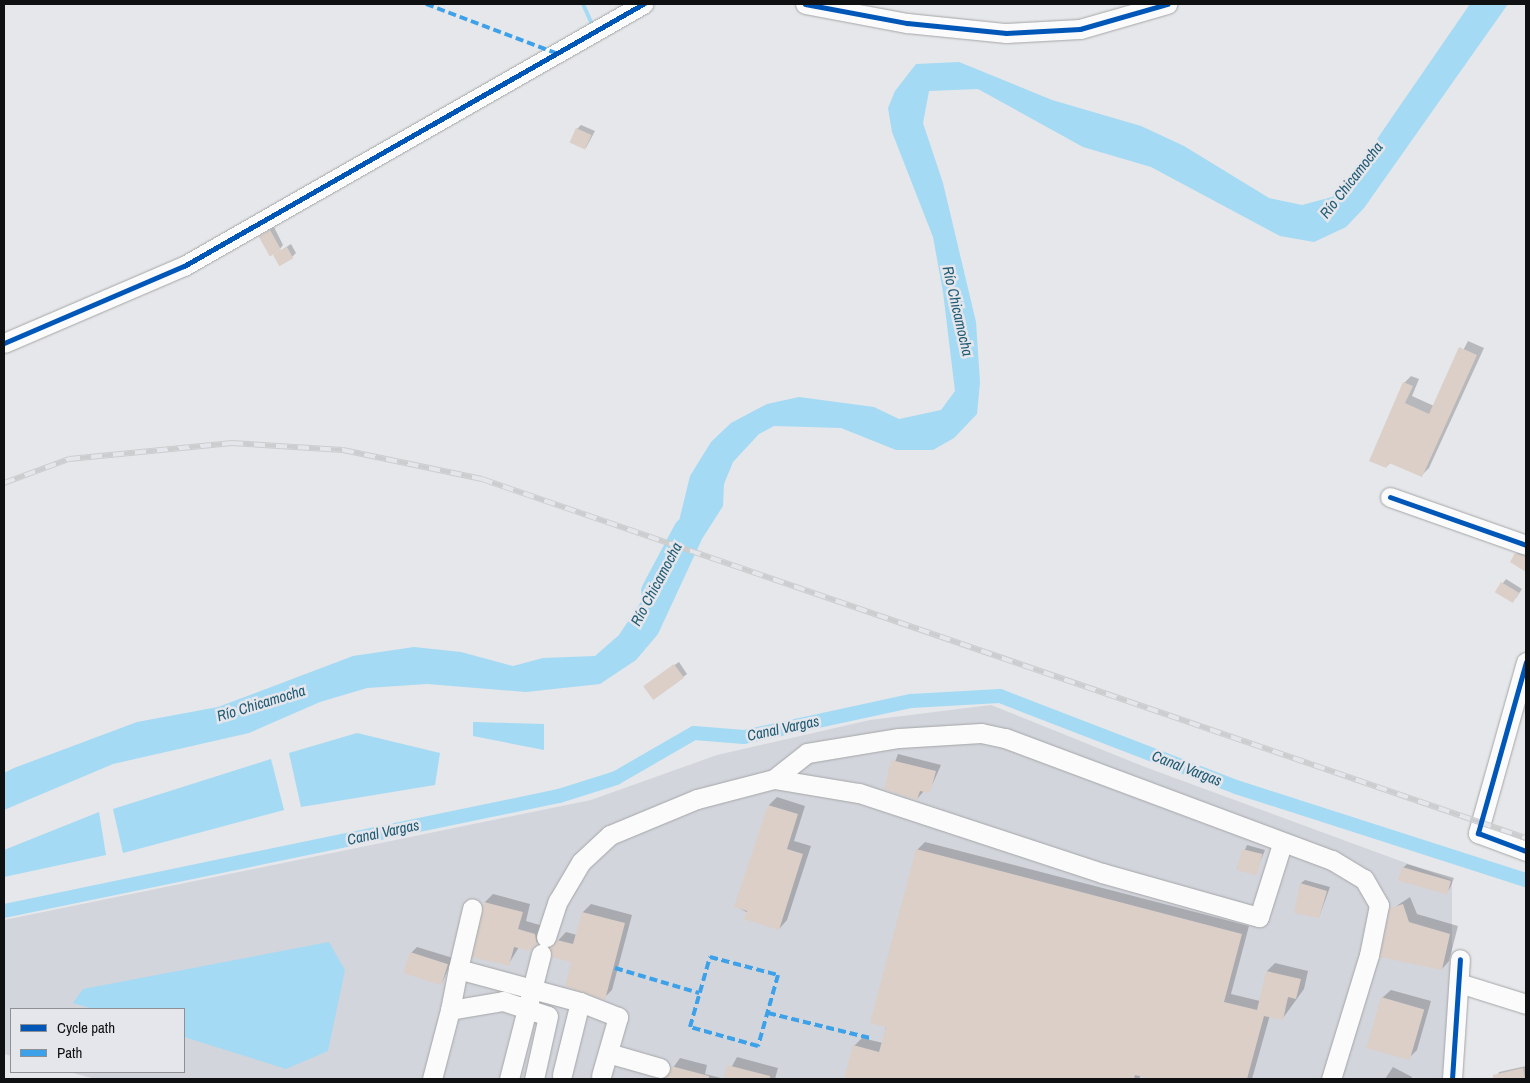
<!DOCTYPE html>
<meta charset="utf-8">
<style>
body{margin:0}
#map{position:relative;width:1530px;height:1083px;overflow:hidden;background:#e5e7ea;font-family:"Archivo Narrow",sans-serif}
div>[style]{position:absolute}
.built>*{inset:0;background:#d2d5dc}
.water>*{inset:0;background:#a4daf4}
.shadow>*{inset:0;background:#0003}
.stream>*{height:4px;margin:-2px;padding:0 2px;transform-origin:2px;border-radius:2px;background:#a4daf4}
.canal>*{height:14px;margin:-7px;padding:0 7px;transform-origin:7px;border-radius:7px;background:#a4daf4}
.river>*{height:22px;margin:-11px;padding:0 11px;transform-origin:11px;border-radius:11px;background:#a4daf4}
.building>*{inset:0;background:#dbcfc8;transform-origin:0 0}
.roads{filter:drop-shadow(0 0 1px #a4a6a7) drop-shadow(0 0 1px #a4a6a7)}
.minor>*{height:19px;margin:-9.5px;padding:0 9.5px;transform-origin:9.5px;border-radius:9.5px;background:#fbfbfc}
.rail>*{height:5.5px;margin-top:-2.75px;transform-origin:0;background:repeating-linear-gradient(90deg,#e4e6eb 0 11px,#cccdce 0 22px);box-sizing:border-box;border-block:1px solid #cccdce}
.quiet>*{height:4px;margin-top:-2px;transform-origin:0;background:repeating-linear-gradient(90deg,#3da1ea 0 8px,transparent 0 12px)}
.cycleway>*{height:5px;margin:-2.5px;padding:0 2.5px;transform-origin:2.5px;border-radius:2.5px;background:#0057b8}
span{translate:-50% -50%;white-space:nowrap;text-align:center;line-height:1.15;-webkit-text-stroke:5px #e4e6eb;paint-order:stroke}
.water-label{font-size:15px;color:#205b74;font-style:italic}
.frame{position:absolute;inset:0;border:5px solid #0f1011;pointer-events:none}
.legend{position:absolute;left:10px;top:1008px;width:175px;height:65px;box-sizing:border-box;background:#e4e6eb;border:1px solid #8f9094;margin:0;padding:6px 9px;list-style:none;font-size:15px;color:#0f1011}
.legend li{display:flex;align-items:center;gap:10px;height:25px}
.legend b{width:25px;border:1px solid #8f9094}
</style>
<div id="map">
<div class="built">
<i style="clip-path:polygon(991px 705px,1145px 767px,1452px 880px,1452px 978px,1442px 1079px,96px 1079px,69px 1072px,184px 1072px,184px 1009px,11px 1009px,11px 1056px,4px 1054px,4px 920px,591px 800px,717px 755px,870px 720px)"></i>
</div>
<div class="water">
<i style="clip-path:polygon(1470px 4px,1508px 4px,1364px 208px,1346px 227px,1314px 242px,1280px 236px,1151px 167px,1083px 147px,978px 89px,929px 91px,923px 123px,943px 183px,976px 322px,980px 382px,977px 414px,954px 438px,933px 450px,896px 450px,841px 428px,774px 426px,759px 434px,733px 462px,724px 484px,723px 506px,702px 539px,658px 634px,636px 660px,600px 684px,526px 692px,427px 684px,367px 688px,320px 702px,249px 733px,113px 764px,4px 810px,4px 773px,14px 768px,137px 722px,218px 707px,353px 656px,414px 647px,461px 652px,513px 666px,543px 658px,595px 656px,619px 635px,670px 558px,690px 476px,711px 442px,731px 423px,767px 404px,799px 397px,874px 407px,899px 419px,941px 410px,955px 391px,943px 292px,933px 237px,892px 132px,888px 108px,895px 91px,916px 64px,959px 62px,1052px 100px,1141px 126px,1184px 146px,1269px 198px,1302px 205px,1332px 197px,1344px 187px)"></i>
<i style="clip-path:polygon(473px 722px,544px 724px,544px 750px,473px 736px)"></i>
<i style="clip-path:polygon(357px 733px,440px 753px,435px 785px,301px 807px,289px 753px)"></i>
<i style="clip-path:polygon(271px 759px,284px 810px,123px 853px,113px 809px)"></i>
<i style="clip-path:polygon(99px 812px,106px 855px,4px 877px,4px 850px)"></i>
<i style="clip-path:polygon(329px 942px,345px 970px,328px 1051px,286px 1069px,184px 1037px,184px 1009px,93px 1009px,73px 1003px,83px 989px)"></i>
</div>
<div class="shadow">
<i style="clip-path:polygon(581px 125px,595px 131px,586px 148px,577px 129px)"></i>
<i style="clip-path:polygon(274px 227px,283px 245px,279px 250px,261px 236px)"></i>
<i style="clip-path:polygon(291px 244px,296px 253px,292px 257px,274px 255px)"></i>
<i style="clip-path:polygon(1468px 341px,1484px 348px,1429px 468px,1421px 476px,1391px 462px,1386px 467px,1404px 383px,1411px 376px,1419px 379px,1412px 396px,1434px 406px)"></i>
<i style="clip-path:polygon(1520px 550px,1526px 553px,1526px 570px,1512px 562px)"></i>
<i style="clip-path:polygon(1506px 579px,1522px 589px,1516px 598px,1496px 592px)"></i>
<i style="clip-path:polygon(679px 662px,687px 674px,683px 677px,644px 686px)"></i>
<i style="clip-path:polygon(898px 754px,941px 765px,929px 792px,924px 791px,917px 799px,885px 788px)"></i>
<i style="clip-path:polygon(777px 797px,805px 806px,794px 841px,811px 846px,787px 920px,779px 929px,735px 906px,769px 805px)"></i>
<i style="clip-path:polygon(925px 842px,1249px 926px,1231px 994px,1260px 1001px,1267px 971px,1275px 963px,1308px 971px,1304px 989px,1283px 1018px,1270px 1015px,1252px 1079px,1158px 1079px,1141px 1075px,1139px 1079px,845px 1079px,854px 1046px,862px 1038px,883px 1043px,917px 850px)"></i>
<i style="clip-path:polygon(1247px 845px,1265px 850px,1255px 874px,1237px 869px)"></i>
<i style="clip-path:polygon(1407px 864px,1454px 878px,1450px 888px,1447px 892px,1403px 868px)"></i>
<i style="clip-path:polygon(1305px 880px,1330px 887px,1319px 917px,1301px 883px)"></i>
<i style="clip-path:polygon(493px 894px,530px 904px,526px 921px,543px 926px,545px 934px,530px 950px,519px 947px,508px 965px,474px 956px,485px 902px)"></i>
<i style="clip-path:polygon(1410px 897px,1417px 914px,1458px 926px,1449px 961px,1442px 969px,1392px 909px)"></i>
<i style="clip-path:polygon(591px 904px,632px 915px,612px 990px,604px 998px,573px 961px,551px 948px,566px 932px,577px 935px,583px 912px)"></i>
<i style="clip-path:polygon(417px 947px,453px 958px,442px 983px,411px 953px)"></i>
<i style="clip-path:polygon(1391px 990px,1431px 1001px,1417px 1050px,1409px 1058px,1382px 998px)"></i>
<i style="clip-path:polygon(737px 1057px,778px 1068px,775px 1079px,665px 1079px,680px 1058px,707px 1065px,705px 1074px,725px 1079px)"></i>
<i style="clip-path:polygon(1526px 1066px,1526px 1079px,1496px 1079px,1499px 1072px)"></i>
<i style="clip-path:polygon(1393px 1067px,1412px 1077px,1411px 1079px,1385px 1079px)"></i>
</div>
<div class="stream">
<i style="left:583px;top:4px;width:20px;rotate:66deg"></i>
</div>
<div class="canal">
<i style="left:4px;top:911px;width:567px;rotate:-11.71deg"></i>
<i style="left:559px;top:796px;width:60px;rotate:-17.5deg"></i>
<i style="left:616px;top:778px;width:90px;rotate:-30deg"></i>
<i style="left:694px;top:733px;width:50px;rotate:4.6deg"></i>
<i style="left:744px;top:737px;width:171px;rotate:-12.2deg"></i>
<i style="left:911px;top:701px;width:89px;rotate:-3.2deg"></i>
<i style="left:1000px;top:696px;width:253px;rotate:21.1deg"></i>
<i style="left:1236px;top:787px;width:305px;rotate:17.8deg"></i>
</div>
<div class="river">
<i style="left:652px;top:591px;width:70px;rotate:-62deg"></i>
</div>
<div class="building">
<i style="left:576px;top:128px;width:17px;height:16px;rotate:24deg"></i>
<i style="left:270px;top:230px;width:23px;height:13px;rotate:61deg"></i>
<i style="left:287px;top:247px;width:13px;height:16px;rotate:61deg"></i>
<i style="clip-path:polygon(1459px 347px,1477px 355px,1422px 477px,1389px 463px,1386px 468px,1369px 461px,1403px 382px,1413px 386px,1405px 403px,1429px 414px)"></i>
<i style="clip-path:polygon(1515px 553px,1526px 556px,1526px 572px,1510px 562px)"></i>
<i style="left:1501px;top:582px;width:21px;height:12px;rotate:31deg"></i>
<i style="left:674px;top:664px;width:17px;height:38px;rotate:54deg"></i>
<i style="clip-path:polygon(891px 760px,936px 771px,930px 793px,920px 791px,917px 800px,884px 789px)"></i>
<i style="clip-path:polygon(768px 805px,798px 814px,787px 849px,803px 854px,779px 930px,744px 919px,747px 911px,734px 907px)"></i>
<i style="clip-path:polygon(916px 849px,1242px 934px,1224px 1002px,1257px 1010px,1266px 971px,1301px 979px,1296px 999px,1288px 997px,1283px 1020px,1264px 1016px,1247px 1079px,1153px 1079px,1135px 1075px,1134px 1079px,844px 1079px,853px 1045px,879px 1052px,886px 1027px,870px 1023px)"></i>
<i style="left:1242px;top:849px;width:21px;height:22px;rotate:14deg"></i>
<i style="left:1402px;top:867px;width:51px;height:14px;rotate:16deg"></i>
<i style="clip-path:polygon(1300px 883px,1327px 891px,1319px 918px,1294px 913px)"></i>
<i style="clip-path:polygon(484px 902px,523px 912px,518px 929px,535px 934px,537px 944px,530px 951px,514px 947px,509px 966px,472px 957px)"></i>
<i style="clip-path:polygon(1403px 904px,1409px 922px,1450px 934px,1442px 970px,1380px 957px,1390px 908px)"></i>
<i style="clip-path:polygon(582px 912px,625px 923px,605px 1000px,565px 986px,571px 962px,552px 957px,550px 947px,557px 940px,573px 944px)"></i>
<i style="left:410px;top:952px;width:40px;height:22px;rotate:18deg"></i>
<i style="left:1381px;top:997px;width:45px;height:53px;rotate:16deg"></i>
<i style="clip-path:polygon(727px 1065px,770px 1076px,770px 1079px,723px 1079px)"></i>
<i style="clip-path:polygon(671px 1066px,709px 1076px,709px 1079px,661px 1079px,668px 1076px)"></i>
<i style="clip-path:polygon(1523px 1068px,1525px 1079px,1493px 1079px,1493px 1075px)"></i>
</div>
<div class="roads">
<div class="minor">
<i style="left:805px;top:4px;width:104px;rotate:10.6deg"></i>
<i style="left:907px;top:23px;width:100px;rotate:5.8deg"></i>
<i style="left:1006px;top:33px;width:74px;rotate:-3.1deg"></i>
<i style="left:1080px;top:29px;width:91px;rotate:-16deg"></i>
<i style="left:4px;top:343px;width:196px;rotate:-23.2deg"></i>
<i style="left:184px;top:266px;width:529px;rotate:-29.72deg"></i>
<i style="left:1390px;top:497px;width:144px;rotate:19.4deg"></i>
<i style="left:1526px;top:662px;width:178px;rotate:105.7deg"></i>
<i style="left:1478px;top:833px;width:51px;rotate:20.6deg"></i>
<i style="left:774px;top:779px;width:42px;rotate:-38.2deg"></i>
<i style="left:807px;top:753px;width:93px;rotate:-9.3deg"></i>
<i style="left:899px;top:738px;width:82px;rotate:-3.5deg"></i>
<i style="left:981px;top:733px;width:25px;rotate:12deg"></i>
<i style="left:1005px;top:738px;width:349px;rotate:20.5deg"></i>
<i style="left:1332px;top:860px;width:37px;rotate:31deg"></i>
<i style="left:1364px;top:879px;width:30px;rotate:60deg"></i>
<i style="left:1379px;top:905px;width:51px;rotate:101.3deg"></i>
<i style="left:1369px;top:955px;width:130px;rotate:107deg"></i>
<i style="left:546px;top:937px;width:38px;rotate:-72deg"></i>
<i style="left:558px;top:901px;width:45px;rotate:-59.5deg"></i>
<i style="left:581px;top:862px;width:40px;rotate:-43deg"></i>
<i style="left:610px;top:835px;width:94px;rotate:-22.5deg"></i>
<i style="left:697px;top:799px;width:80px;rotate:-14.6deg"></i>
<i style="left:774px;top:779px;width:86px;rotate:9.4deg"></i>
<i style="left:859px;top:793px;width:256px;rotate:18.2deg"></i>
<i style="left:1102px;top:873px;width:163px;rotate:15.7deg"></i>
<i style="left:1259px;top:917px;width:77px;rotate:-72.5deg"></i>
<i style="left:458px;top:969px;width:62px;rotate:-76.9deg"></i>
<i style="left:1459px;top:983px;width:70px;rotate:17.4deg"></i>
<i style="left:580px;top:1002px;width:41px;rotate:21.5deg"></i>
<i style="left:618px;top:1017px;width:61px;rotate:106.1deg"></i>
<i style="left:450px;top:1010px;width:42px;rotate:-79deg"></i>
<i style="left:458px;top:969px;width:126px;rotate:15.1deg"></i>
<i style="left:580px;top:1002px;width:75px;rotate:103.9deg"></i>
<i style="left:608px;top:1053px;width:54px;rotate:16.1deg"></i>
<i style="left:432px;top:1079px;width:71px;rotate:-75.4deg"></i>
<i style="left:450px;top:1010px;width:54px;rotate:-9.6deg"></i>
<i style="left:503px;top:1001px;width:47px;rotate:18.4deg"></i>
<i style="left:548px;top:1016px;width:65px;rotate:102.5deg"></i>
<i style="left:509px;top:1079px;width:129px;rotate:-75.6deg"></i>
<i style="left:1452px;top:1079px;width:120px;rotate:-86.2deg"></i>
</div>
</div>
<div class="rail">
<i style="left:4px;top:483px;width:69px;rotate:-20.3deg"></i>
<i style="left:69px;top:459px;width:164px;rotate:-5.6deg"></i>
<i style="left:232px;top:443px;width:111px;rotate:3.6deg"></i>
<i style="left:343px;top:450px;width:142px;rotate:11.8deg"></i>
<i style="left:482px;top:479px;width:1104px;rotate:18.98deg"></i>
</div>
<div class="quiet">
<i style="left:426px;top:4px;width:139px;rotate:20.7deg"></i>
<i style="left:710px;top:957px;width:70px;rotate:14.8deg"></i>
<i style="left:778px;top:975px;width:74px;rotate:105.7deg"></i>
<i style="left:758px;top:1046px;width:71px;rotate:-164.4deg"></i>
<i style="left:690px;top:1027px;width:73px;rotate:-74.1deg"></i>
<i style="left:615px;top:968px;width:88px;rotate:16.6deg"></i>
<i style="left:768px;top:1013px;width:105px;rotate:13.8deg"></i>
</div>
<div class="cycleway">
<i style="left:805px;top:4px;width:104px;rotate:10.6deg"></i>
<i style="left:907px;top:23px;width:100px;rotate:5.8deg"></i>
<i style="left:1006px;top:33px;width:74px;rotate:-3.1deg"></i>
<i style="left:1080px;top:29px;width:91px;rotate:-16deg"></i>
<i style="left:4px;top:343px;width:196px;rotate:-23.2deg"></i>
<i style="left:184px;top:266px;width:529px;rotate:-29.72deg"></i>
<i style="left:1390px;top:497px;width:144px;rotate:19.4deg"></i>
<i style="left:1526px;top:662px;width:178px;rotate:105.7deg"></i>
<i style="left:1478px;top:833px;width:51px;rotate:20.6deg"></i>
<i style="left:1452px;top:1079px;width:120px;rotate:-86.2deg"></i>
</div>
<div class="water-label">
<span style="left:1351px;top:180px;rotate:-52deg">Río Chicamocha</span>
<span style="left:958px;top:311px;rotate:77deg">Río Chicamocha</span>
<span style="left:656px;top:584px;rotate:-62deg">Río Chicamocha</span>
<span style="left:261px;top:703px;rotate:-17deg">Río Chicamocha</span>
<span style="left:783px;top:728px;rotate:-12deg">Canal Vargas</span>
<span style="left:1187px;top:768px;rotate:21deg">Canal Vargas</span>
<span style="left:383px;top:832px;rotate:-12deg">Canal Vargas</span>
</div>
<div class="frame"></div>
<ul class="legend">
<li><b style="height:6px;background:#0057b8"></b>Cycle path</li>
<li><b style="height:6px;background:#3da1ea"></b>Path</li>
</ul>
</div>
